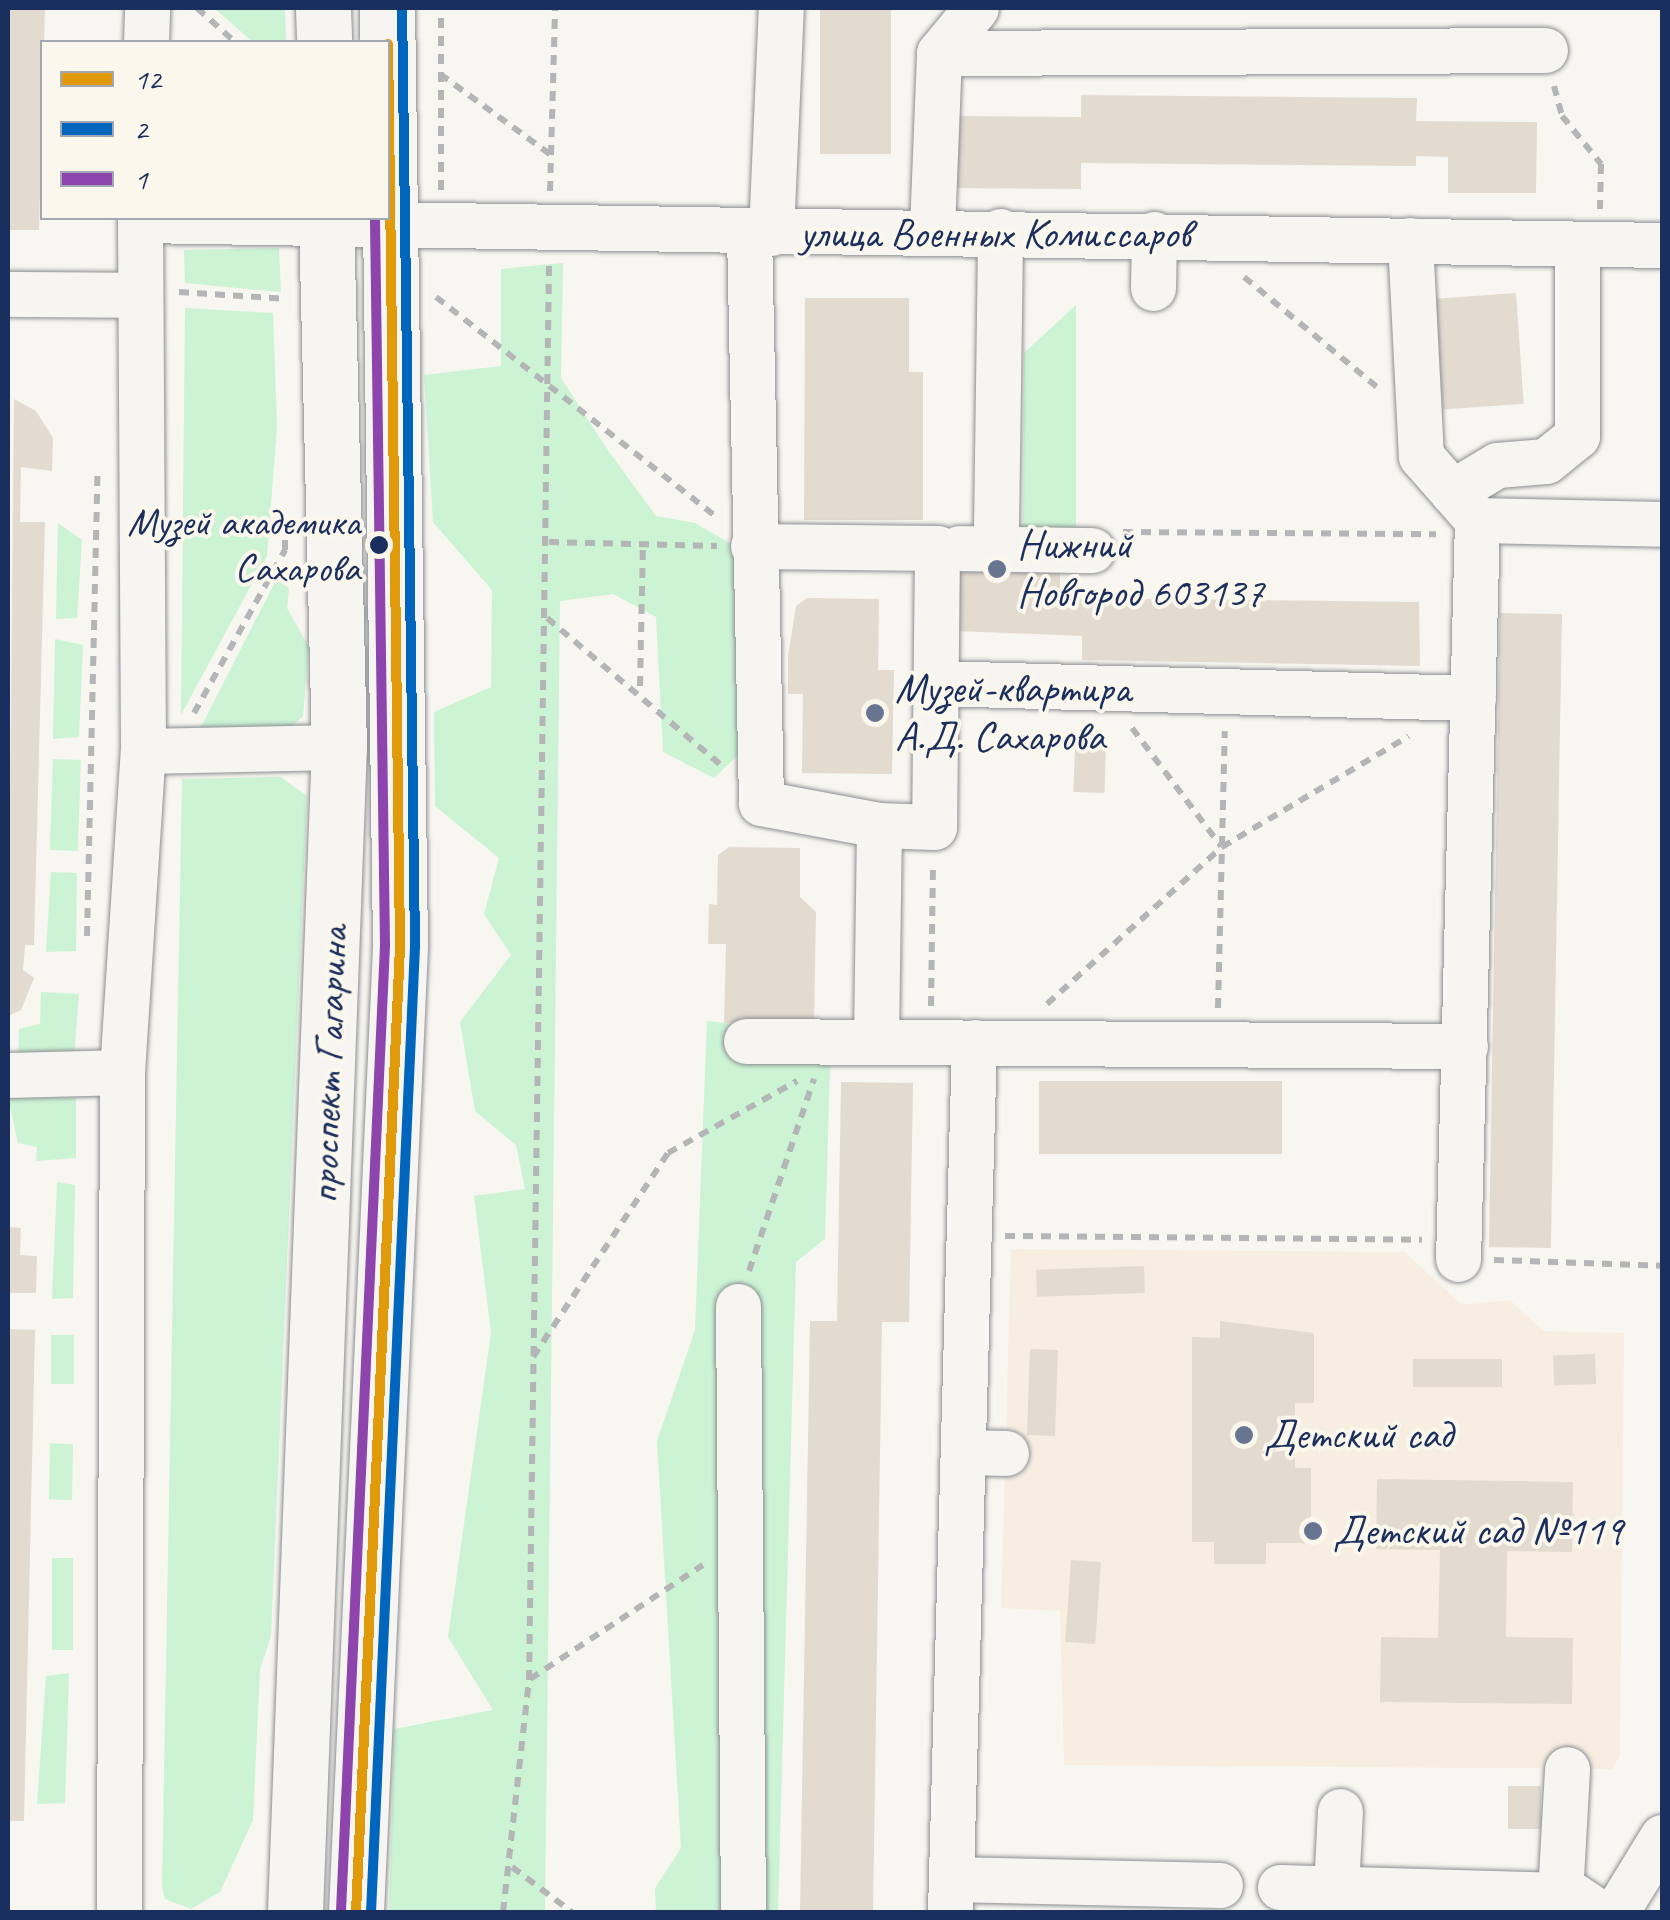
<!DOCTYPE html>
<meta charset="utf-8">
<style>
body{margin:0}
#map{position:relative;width:1670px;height:1920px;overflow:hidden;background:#f8f6f0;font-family:Caveat,sans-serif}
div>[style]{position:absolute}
.built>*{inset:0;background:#f7eee1}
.green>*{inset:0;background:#ccf3d4;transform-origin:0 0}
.building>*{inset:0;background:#e3dad0;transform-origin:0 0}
.path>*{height:6px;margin-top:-3px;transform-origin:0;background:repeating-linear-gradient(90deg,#b3b5b7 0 10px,transparent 0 18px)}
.roads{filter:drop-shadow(0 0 2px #8b8e94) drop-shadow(0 0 2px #8b8e94)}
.minor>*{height:45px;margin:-22.5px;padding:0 22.5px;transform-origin:22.5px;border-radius:22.5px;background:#f6f5f1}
.major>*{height:55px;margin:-27.5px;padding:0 27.5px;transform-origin:27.5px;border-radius:27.5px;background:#f6f5f1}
.bus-1>*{height:10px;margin:-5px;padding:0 5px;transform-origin:5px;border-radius:5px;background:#e19a09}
.bus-2>*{height:10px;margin:-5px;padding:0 5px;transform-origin:5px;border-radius:5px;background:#0065bd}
.bus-3>*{height:10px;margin:-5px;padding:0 5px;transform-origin:5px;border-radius:5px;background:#8e44ad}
.dots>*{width:28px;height:28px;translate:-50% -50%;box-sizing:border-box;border:5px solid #fbf7ec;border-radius:50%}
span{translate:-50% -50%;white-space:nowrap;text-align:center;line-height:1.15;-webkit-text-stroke:8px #fbf7ec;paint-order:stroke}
.bus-label{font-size:40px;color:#1b2f5e}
.right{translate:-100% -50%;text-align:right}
.street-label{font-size:42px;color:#1b2f5e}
.poi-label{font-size:42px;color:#1b2f5e}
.left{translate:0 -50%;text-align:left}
.frame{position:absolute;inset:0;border:10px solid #1b2f5e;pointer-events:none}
.legend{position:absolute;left:40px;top:40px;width:350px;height:180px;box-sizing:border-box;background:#fbf7ec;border:2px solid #a1a7b3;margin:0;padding:12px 18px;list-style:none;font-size:30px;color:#1b2f5e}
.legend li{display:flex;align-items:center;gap:20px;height:50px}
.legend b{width:50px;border:2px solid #a1a7b3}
</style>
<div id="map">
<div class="built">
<i style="clip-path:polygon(1011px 1249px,1405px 1252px,1462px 1305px,1510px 1300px,1543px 1331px,1624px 1333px,1620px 1756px,1612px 1769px,1064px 1765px,1060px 1611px,1001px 1608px)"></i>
</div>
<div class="green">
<i style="clip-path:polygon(214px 8px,285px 8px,286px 42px,253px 42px)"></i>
<i style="clip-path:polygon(279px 248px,281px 292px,185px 283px,184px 250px)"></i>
<i style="clip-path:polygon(563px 263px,561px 378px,607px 449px,656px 516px,695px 523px,780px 572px,774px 721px,714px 778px,663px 752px,656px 617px,613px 594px,560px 601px,545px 1912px,389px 1912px,394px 1729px,493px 1710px,448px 1637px,491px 1333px,474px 1196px,525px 1189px,516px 1145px,475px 1111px,460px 1022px,511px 955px,484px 914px,499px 858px,435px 806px,434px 712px,491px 687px,492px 590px,433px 522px,424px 375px,501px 366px,501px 269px)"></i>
<i style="clip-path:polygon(1076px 305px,1076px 529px,1023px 529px,1024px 353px)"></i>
<i style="clip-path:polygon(185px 308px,273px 313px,277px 427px,267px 556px,181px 715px)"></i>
<i style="clip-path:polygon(58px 523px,82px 540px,77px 618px,56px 619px)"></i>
<i style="clip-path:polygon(276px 580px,289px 588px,287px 608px,309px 647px,303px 716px,287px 731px,200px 729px)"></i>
<i style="clip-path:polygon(55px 639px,83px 645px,79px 737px,53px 739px)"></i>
<i style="left:53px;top:759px;width:28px;height:91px;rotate:2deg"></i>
<i style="clip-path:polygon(281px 777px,307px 796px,271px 1636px,260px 1669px,253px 1820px,220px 1892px,191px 1909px,165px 1899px,162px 1887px,182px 779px)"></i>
<i style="clip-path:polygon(51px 872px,77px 873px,76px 951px,46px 952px)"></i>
<i style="clip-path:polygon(41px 992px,79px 994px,74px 1058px,18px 1059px,19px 1029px,40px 1024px)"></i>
<i style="clip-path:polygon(707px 1021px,803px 1032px,830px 1066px,825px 1239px,796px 1262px,778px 1912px,656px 1912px,655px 1888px,681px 1848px,657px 1441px,695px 1330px)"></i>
<i style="clip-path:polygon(8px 1098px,76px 1098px,76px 1158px,36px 1161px,37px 1147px,18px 1143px)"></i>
<i style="clip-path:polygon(57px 1182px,75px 1185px,73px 1298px,52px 1299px)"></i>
<i style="left:74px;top:1335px;width:49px;height:23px;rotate:90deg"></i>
<i style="left:73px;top:1444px;width:56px;height:23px;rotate:91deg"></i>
<i style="left:52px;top:1558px;width:21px;height:92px"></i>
<i style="clip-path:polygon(69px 1673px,65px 1803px,37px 1804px,46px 1676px)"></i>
</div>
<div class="building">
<i style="clip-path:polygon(8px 8px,45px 8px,39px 230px,8px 230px)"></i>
<i style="left:820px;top:8px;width:71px;height:146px"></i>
<i style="clip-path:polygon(1081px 95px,1417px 98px,1416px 121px,1537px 122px,1536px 193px,1448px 193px,1448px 157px,1416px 156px,1416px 166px,1081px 163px,1081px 189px,954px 188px,955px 116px,1081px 117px)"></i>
<i style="left:1516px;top:293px;width:111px;height:81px;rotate:86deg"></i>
<i style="clip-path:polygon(805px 298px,909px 298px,909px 372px,923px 372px,923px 520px,804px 520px)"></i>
<i style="clip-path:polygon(14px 399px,36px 411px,53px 438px,52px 471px,21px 467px,20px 522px,45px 522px,34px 945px,25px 945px,23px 970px,34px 978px,21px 1010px,8px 1016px)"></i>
<i style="clip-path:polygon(956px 557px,1060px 558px,1060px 598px,1419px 602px,1420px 666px,1082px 660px,1082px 636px,957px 631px)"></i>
<i style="clip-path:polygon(807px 598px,879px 599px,878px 670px,894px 670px,892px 774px,802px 773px,803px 694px,788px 694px,788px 656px,796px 606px)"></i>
<i style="left:1500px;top:613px;width:62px;height:634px;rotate:1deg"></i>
<i style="left:1075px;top:747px;width:31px;height:45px;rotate:2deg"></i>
<i style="clip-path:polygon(729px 847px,800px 848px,800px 897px,816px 912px,814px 1025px,724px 1023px,726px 944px,708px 944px,709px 904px,717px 905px,718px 855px)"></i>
<i style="left:1039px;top:1081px;width:243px;height:73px"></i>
<i style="clip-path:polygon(841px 1082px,913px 1083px,909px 1322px,882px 1322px,873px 1912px,800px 1912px,810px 1321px,837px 1321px)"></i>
<i style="clip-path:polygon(8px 1227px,21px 1228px,20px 1255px,37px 1256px,36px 1293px,8px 1293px)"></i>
<i style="left:1144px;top:1266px;width:27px;height:108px;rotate:88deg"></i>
<i style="clip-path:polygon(1220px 1321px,1314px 1333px,1314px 1403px,1295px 1403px,1295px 1468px,1311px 1468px,1311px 1543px,1266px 1543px,1266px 1564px,1214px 1564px,1214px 1542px,1192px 1542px,1192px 1337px,1220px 1338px)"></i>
<i style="clip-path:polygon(8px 1329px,35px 1330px,24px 1821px,8px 1821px)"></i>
<i style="left:1030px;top:1349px;width:28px;height:86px;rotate:2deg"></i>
<i style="left:1595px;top:1354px;width:30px;height:42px;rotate:88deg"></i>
<i style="left:1413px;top:1359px;width:89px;height:28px"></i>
<i style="clip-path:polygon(1377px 1479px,1573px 1482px,1572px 1552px,1507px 1551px,1506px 1637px,1573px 1638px,1572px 1704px,1380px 1702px,1381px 1637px,1438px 1638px,1440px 1550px,1376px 1549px)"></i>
<i style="left:1071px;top:1560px;width:30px;height:82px;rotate:4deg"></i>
<i style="left:1508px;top:1786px;width:33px;height:43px"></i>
</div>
<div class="path">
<i style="left:197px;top:8px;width:51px;rotate:41.8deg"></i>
<i style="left:440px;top:74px;width:137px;rotate:36.1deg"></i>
<i style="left:1554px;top:86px;width:31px;rotate:75deg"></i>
<i style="left:1562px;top:116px;width:62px;rotate:50.9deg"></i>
<i style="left:1601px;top:164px;width:45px;rotate:91.3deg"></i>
<i style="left:441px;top:190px;width:182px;rotate:-90deg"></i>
<i style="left:550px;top:191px;width:183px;rotate:-88.4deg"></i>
<i style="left:1244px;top:277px;width:173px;rotate:39.6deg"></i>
<i style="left:179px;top:292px;width:108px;rotate:3.7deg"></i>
<i style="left:436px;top:297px;width:357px;rotate:38.1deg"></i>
<i style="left:1123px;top:532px;width:313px;rotate:0.4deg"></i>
<i style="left:549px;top:542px;width:168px;rotate:1.4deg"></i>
<i style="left:547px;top:618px;width:226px;rotate:40.2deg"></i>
<i style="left:640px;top:686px;width:141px;rotate:-88.8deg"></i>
<i style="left:194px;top:713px;width:187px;rotate:-60.8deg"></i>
<i style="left:285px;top:550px;width:21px;rotate:-90deg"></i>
<i style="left:1132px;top:728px;width:148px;rotate:53deg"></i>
<i style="left:87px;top:936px;width:467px;rotate:-88.7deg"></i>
<i style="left:1047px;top:1004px;width:235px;rotate:-41.9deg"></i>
<i style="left:1222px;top:847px;width:217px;rotate:-30.7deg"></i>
<i style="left:931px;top:1006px;width:143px;rotate:-89.2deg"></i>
<i style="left:1218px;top:1008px;width:277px;rotate:-88.6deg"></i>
<i style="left:1005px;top:1236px;width:417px;rotate:0.5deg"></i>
<i style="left:1494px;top:1260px;width:168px;rotate:2deg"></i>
<i style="left:749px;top:1271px;width:203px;rotate:-71.3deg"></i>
<i style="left:533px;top:1357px;width:245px;rotate:-56.5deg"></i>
<i style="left:668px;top:1153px;width:148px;rotate:-29.2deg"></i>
<i style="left:530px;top:1679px;width:207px;rotate:-33.4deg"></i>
<i style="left:512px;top:1867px;width:75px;rotate:36.9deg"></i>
<i style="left:503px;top:1912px;width:233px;rotate:-83.6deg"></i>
<i style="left:529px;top:1680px;width:1416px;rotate:-89.19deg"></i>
</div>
<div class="roads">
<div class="minor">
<i style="left:146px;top:42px;width:34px;rotate:-88deg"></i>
<i style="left:939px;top:53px;width:606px;rotate:-0.28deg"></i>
<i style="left:140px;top:220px;width:1522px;rotate:0.94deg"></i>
<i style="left:932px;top:229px;width:176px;rotate:-87.7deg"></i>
<i style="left:939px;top:53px;width:58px;rotate:-50.6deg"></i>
<i style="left:749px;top:233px;width:570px;rotate:88.79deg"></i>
<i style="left:761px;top:803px;width:120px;rotate:10.6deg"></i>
<i style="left:771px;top:233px;width:225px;rotate:-87.5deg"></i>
<i style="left:1410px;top:240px;width:216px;rotate:87.1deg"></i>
<i style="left:1421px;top:456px;width:85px;rotate:48.8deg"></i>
<i style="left:1477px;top:520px;width:739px;rotate:91.47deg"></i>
<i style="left:1153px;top:288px;width:54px;rotate:-88.9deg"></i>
<i style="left:8px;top:294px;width:132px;rotate:0.4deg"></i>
<i style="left:1452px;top:492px;width:52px;rotate:-31deg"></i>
<i style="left:1497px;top:465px;width:49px;rotate:-4.7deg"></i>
<i style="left:1546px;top:461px;width:40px;rotate:-39deg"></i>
<i style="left:1577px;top:436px;width:191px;rotate:-90deg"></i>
<i style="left:1477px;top:520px;width:185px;rotate:1.2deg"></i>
<i style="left:996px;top:529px;width:298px;rotate:-89.2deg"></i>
<i style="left:753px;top:546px;width:184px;rotate:0.6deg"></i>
<i style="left:937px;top:548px;width:279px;rotate:90.6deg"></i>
<i style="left:934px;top:827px;width:55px;rotate:-177.9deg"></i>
<i style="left:879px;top:825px;width:216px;rotate:90.8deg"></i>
<i style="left:959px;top:548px;width:133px;rotate:0.9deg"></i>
<i style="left:935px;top:683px;width:538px;rotate:1.6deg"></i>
<i style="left:143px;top:751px;width:196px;rotate:-1.2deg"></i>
<i style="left:746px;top:1041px;width:719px;rotate:0.4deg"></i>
<i style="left:8px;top:1075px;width:114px;rotate:-1.5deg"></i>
<i style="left:738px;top:1306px;width:606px;rotate:89.53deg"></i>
<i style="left:963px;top:1452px;width:43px;rotate:1.3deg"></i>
<i style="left:951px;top:1879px;width:269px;rotate:1.3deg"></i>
<i style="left:1280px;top:1887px;width:293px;rotate:1.6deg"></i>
<i style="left:1573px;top:1895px;width:30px;rotate:34deg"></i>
<i style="left:1336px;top:1889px;width:78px;rotate:-87.1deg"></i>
<i style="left:1560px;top:1895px;width:126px;rotate:-86.8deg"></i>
<i style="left:119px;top:1912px;width:840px;rotate:-89.8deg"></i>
<i style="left:122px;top:1072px;width:322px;rotate:-86.3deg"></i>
<i style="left:143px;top:751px;width:533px;rotate:-90.32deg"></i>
<i style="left:950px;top:1912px;width:870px;rotate:-88.42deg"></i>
<i style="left:1616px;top:1912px;width:88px;rotate:-58.5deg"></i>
</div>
<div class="major">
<i style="left:323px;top:8px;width:34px;rotate:88deg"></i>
<i style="left:295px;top:1912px;width:1166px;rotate:-87.84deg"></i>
<i style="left:339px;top:747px;width:529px;rotate:-91.41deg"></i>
<i style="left:356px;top:1912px;width:968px;rotate:-87.39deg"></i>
<i style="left:400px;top:945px;width:937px;rotate:-90.79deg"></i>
</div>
</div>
<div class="bus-1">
<i style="left:356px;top:1912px;width:968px;rotate:-87.39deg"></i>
<i style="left:400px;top:945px;width:901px;rotate:-90.76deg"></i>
</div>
<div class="bus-2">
<i style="left:371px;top:1912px;width:967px;rotate:-87.39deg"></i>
<i style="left:415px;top:946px;width:938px;rotate:-90.79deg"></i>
</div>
<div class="bus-3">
<i style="left:341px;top:1911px;width:967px;rotate:-87.39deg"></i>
<i style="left:385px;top:945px;width:727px;rotate:-90.79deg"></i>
</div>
<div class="dots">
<i style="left:379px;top:545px;background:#1b2f5e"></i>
<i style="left:997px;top:569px;background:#687591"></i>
<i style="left:875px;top:713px;background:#687591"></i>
<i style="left:1244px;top:1435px;background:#687591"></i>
<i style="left:1313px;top:1531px;background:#687591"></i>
</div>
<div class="bus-label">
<span class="right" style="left:360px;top:545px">Музей академика<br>Сахарова</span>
</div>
<div class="street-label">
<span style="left:995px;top:234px">улица Военных Комиссаров</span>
<span style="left:329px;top:1065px;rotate:-88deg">проспект Гагарина</span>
</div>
<div class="poi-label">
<span class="left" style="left:1017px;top:569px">Нижний<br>Новгород 603137</span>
<span class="left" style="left:895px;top:713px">Музей-квартира<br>А.Д. Сахарова</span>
<span class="left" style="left:1264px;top:1435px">Детский сад</span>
<span class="left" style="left:1333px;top:1531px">Детский сад №119</span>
</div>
<div class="frame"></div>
<ul class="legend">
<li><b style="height:12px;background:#e19a09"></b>12</li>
<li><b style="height:12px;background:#0065bd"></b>2</li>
<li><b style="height:12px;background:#8e44ad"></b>1</li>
</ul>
</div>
